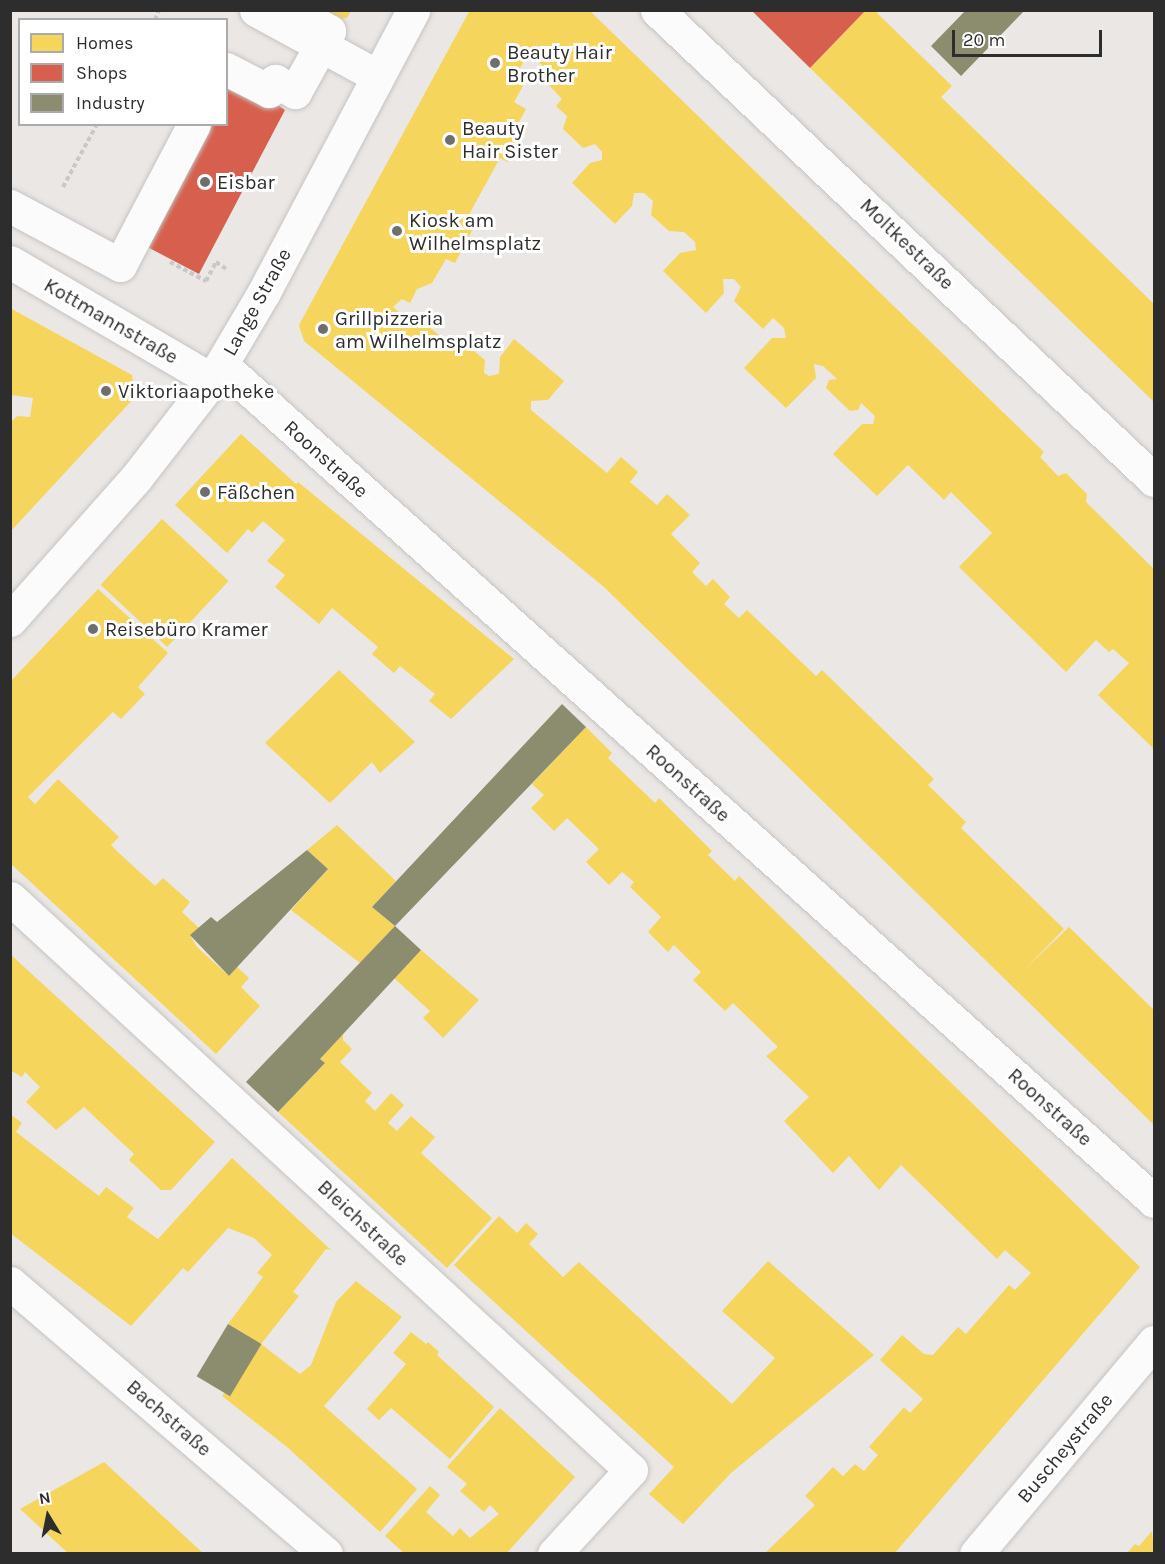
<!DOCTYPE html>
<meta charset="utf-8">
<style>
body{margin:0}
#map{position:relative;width:1165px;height:1564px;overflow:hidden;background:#ebe7e4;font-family:Karla,sans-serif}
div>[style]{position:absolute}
.homes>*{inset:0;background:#f6d55c;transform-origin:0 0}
.shops>*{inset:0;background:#d6604d}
.industry>*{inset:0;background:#8c8c6e;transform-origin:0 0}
.path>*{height:4px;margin-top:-2px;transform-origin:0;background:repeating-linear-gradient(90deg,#c8c8c8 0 4.5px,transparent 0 7.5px)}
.roads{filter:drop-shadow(0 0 2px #c5c4c3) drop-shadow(0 0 2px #c5c4c3)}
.minor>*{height:33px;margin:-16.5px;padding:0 16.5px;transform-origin:16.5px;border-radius:16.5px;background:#fcfbfb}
.dots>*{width:16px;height:16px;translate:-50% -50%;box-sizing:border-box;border:3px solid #fff;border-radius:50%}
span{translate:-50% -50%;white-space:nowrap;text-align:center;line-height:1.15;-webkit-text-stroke:6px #fff;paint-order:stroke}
.poi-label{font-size:20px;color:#2d2d2d}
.left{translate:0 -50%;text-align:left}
.street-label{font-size:20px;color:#2d2d2d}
.frame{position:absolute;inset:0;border:12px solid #2d2d2d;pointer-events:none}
.legend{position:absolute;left:18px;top:18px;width:210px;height:108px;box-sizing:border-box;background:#fff;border:2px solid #ababab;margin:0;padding:8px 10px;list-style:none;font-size:18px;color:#2d2d2d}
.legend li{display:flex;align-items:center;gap:12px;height:30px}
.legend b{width:30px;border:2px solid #ababab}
.north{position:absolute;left:18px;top:1486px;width:60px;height:60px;-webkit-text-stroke:4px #fff;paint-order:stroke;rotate:350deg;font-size:16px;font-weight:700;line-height:24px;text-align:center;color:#2d2d2d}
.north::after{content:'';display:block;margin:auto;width:21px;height:27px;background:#2d2d2d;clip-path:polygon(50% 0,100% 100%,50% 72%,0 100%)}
.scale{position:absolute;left:952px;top:30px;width:150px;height:27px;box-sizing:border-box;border:3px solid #2d2d2d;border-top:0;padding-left:8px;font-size:18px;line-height:21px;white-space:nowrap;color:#2d2d2d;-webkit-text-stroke:4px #fff;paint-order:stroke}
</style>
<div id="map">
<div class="homes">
<i style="clip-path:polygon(307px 10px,351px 10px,348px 17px,330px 23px)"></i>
<i style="clip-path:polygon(470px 10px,589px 10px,1044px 452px,1040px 457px,1058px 476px,1066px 473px,1087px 494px,1086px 502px,1154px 569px,1154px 749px,1098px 695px,1129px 663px,1113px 649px,1109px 652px,1096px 640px,1066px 672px,959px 567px,992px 533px,951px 492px,944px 500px,908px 465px,877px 496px,833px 454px,862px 424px,873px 424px,875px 416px,861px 403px,858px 410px,850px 411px,826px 388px,829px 380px,837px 379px,823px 366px,814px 364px,816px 378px,786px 408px,744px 368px,772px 338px,786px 338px,784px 328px,773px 318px,763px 329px,734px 301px,741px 287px,734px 279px,723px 279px,724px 293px,706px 313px,663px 271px,680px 253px,696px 250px,695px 242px,684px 232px,669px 231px,651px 215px,653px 201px,644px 193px,634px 193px,632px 206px,615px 224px,572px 183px,590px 163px,602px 160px,602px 152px,595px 144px,583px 148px,563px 129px,567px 116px,556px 106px,562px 99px,545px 81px,551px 75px,524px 46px,519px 51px,523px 63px,513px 80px,523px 86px,514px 102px,526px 109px,518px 124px,527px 129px,508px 162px,500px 158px,466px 220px,475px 225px,455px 263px,446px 259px,432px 283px,417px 289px,410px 303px,402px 299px,393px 307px,413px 324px,418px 318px,460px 352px,469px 347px,485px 360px,484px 373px,489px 376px,499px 374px,500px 357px,514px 339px,564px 381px,548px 400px,531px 401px,531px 410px,607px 473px,621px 457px,638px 472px,630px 482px,657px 505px,667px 494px,690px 515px,671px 534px,700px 563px,692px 572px,706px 586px,713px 579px,730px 597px,724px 604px,739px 618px,747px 610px,816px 676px,822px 670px,934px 779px,928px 785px,966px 822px,961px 828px,1064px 929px,1026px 968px,1069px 927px,1154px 1010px,1154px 1125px,604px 587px,304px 341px,299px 325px)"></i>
<i style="clip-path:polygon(866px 10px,874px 10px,952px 86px,941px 97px,1154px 304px,1154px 402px,810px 68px)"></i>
<i style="clip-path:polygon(10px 308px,132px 375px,135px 397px,10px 532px,10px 423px,17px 416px,30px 417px,33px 398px,10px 395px)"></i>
<i style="clip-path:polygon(241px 434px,296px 484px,298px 482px,514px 659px,451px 719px,429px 701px,435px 694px,400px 666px,394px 673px,372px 654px,378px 647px,332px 608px,319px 624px,275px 587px,285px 575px,267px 561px,285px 540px,263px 521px,252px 533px,248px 529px,227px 553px,175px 505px)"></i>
<i style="left:162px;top:519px;width:91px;height:90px;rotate:43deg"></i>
<i style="clip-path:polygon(98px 589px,168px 653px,138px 687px,145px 694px,121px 719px,113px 712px,28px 797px,35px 804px,58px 779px,119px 837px,111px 845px,120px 854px,155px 886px,163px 878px,190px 902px,182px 912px,199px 928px,190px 935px,197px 947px,229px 976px,237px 967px,249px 978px,241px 987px,260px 1006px,216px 1054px,10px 863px,10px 682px)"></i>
<i style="clip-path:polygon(339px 670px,415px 742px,380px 773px,372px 762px,330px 803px,265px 743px)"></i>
<i style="clip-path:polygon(586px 727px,612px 753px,608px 758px,655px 803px,659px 798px,712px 851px,708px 855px,735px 881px,739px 876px,1140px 1267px,894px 1554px,764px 1554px,815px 1505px,805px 1496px,833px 1467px,843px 1476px,855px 1464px,864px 1471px,878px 1455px,869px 1447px,904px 1407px,910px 1413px,923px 1399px,880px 1360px,902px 1335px,924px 1354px,933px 1355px,958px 1327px,966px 1334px,1009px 1285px,1015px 1290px,1031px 1273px,1005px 1250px,997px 1259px,901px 1165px,879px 1190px,849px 1156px,833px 1173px,784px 1121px,809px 1097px,766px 1056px,778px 1047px,733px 1003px,725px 1011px,693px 980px,701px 972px,674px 945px,668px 952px,648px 932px,661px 917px,630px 887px,634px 882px,622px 872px,609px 885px,586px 862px,599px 849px,567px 818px,554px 831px,531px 808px,544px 795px,532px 784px)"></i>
<i style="clip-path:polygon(337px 825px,396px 881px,372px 907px,395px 926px,360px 963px,291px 910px,328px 869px,307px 850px)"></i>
<i style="clip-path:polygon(421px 950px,479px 1000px,443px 1038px,423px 1018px,430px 1011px,394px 978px)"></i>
<i style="clip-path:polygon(10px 954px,215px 1142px,171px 1190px,161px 1190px,129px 1160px,134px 1154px,84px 1107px,56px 1130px,26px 1102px,40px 1087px,25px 1072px,22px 1077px,10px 1070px)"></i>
<i style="clip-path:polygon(343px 1034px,343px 1040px,352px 1049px,340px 1062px,372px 1093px,365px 1101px,375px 1111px,391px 1093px,404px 1105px,388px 1123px,397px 1131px,411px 1116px,435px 1137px,421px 1153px,492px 1218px,447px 1268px,278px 1112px,325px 1063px,320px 1059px)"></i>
<i style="clip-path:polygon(10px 1114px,22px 1123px,16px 1132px,99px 1196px,106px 1187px,134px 1208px,127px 1217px,158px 1239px,232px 1158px,331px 1250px,326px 1249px,293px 1292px,299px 1296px,261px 1344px,228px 1324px,263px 1277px,257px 1273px,272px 1255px,254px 1238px,228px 1228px,188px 1272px,183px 1268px,131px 1326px,10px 1233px)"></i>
<i style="clip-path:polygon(499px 1216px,517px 1233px,526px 1223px,538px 1234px,529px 1244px,563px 1277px,579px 1262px,732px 1404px,775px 1358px,722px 1311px,768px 1261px,874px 1355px,731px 1473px,683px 1524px,649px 1494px,674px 1467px,454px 1265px)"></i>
<i style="clip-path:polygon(356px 1281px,402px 1317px,324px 1406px,417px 1489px,380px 1532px,287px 1447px,222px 1396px,261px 1344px,300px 1374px,311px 1365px,336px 1302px)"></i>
<i style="clip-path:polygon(411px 1332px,426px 1344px,428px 1342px,439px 1352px,437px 1355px,494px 1407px,450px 1459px,391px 1408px,379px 1420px,367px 1409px,406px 1364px,393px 1353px)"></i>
<i style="clip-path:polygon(500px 1408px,575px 1477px,506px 1554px,405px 1554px,385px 1536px,430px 1486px,440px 1495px,426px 1512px,453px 1536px,460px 1528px,470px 1538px,499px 1514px,490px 1505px,484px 1512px,460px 1491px,467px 1484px,447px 1467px)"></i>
<i style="clip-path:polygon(104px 1462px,204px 1554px,69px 1554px,20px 1509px)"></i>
<i style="clip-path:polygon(1152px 1531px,1154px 1554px,1126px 1554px,1135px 1544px,1139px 1546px)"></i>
</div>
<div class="shops">
<i style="clip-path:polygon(751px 10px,866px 10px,810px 68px)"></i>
<i style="clip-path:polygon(226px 69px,285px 110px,199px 274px,134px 240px,194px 124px,226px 124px)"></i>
</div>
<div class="industry">
<i style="clip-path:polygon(966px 10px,1025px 10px,961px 76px,931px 46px)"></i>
<i style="clip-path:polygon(562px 704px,586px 727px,395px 926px,421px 950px,320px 1059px,325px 1063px,278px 1112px,246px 1082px,395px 926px,372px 907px)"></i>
<i style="clip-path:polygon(307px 850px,328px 869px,229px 976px,190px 935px,211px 917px,217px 922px)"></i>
<i style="left:228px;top:1324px;width:39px;height:61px;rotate:31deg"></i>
</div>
<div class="path">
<i style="left:155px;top:20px;width:11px;rotate:-68deg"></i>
<i style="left:63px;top:187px;width:72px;rotate:-61.6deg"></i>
<i style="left:170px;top:262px;width:41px;rotate:27.8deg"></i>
<i style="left:206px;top:281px;width:21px;rotate:-62deg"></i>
<i style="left:216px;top:262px;width:14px;rotate:34deg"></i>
</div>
<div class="roads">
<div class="minor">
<i style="left:256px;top:10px;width:138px;rotate:28.6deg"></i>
<i style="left:657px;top:10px;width:684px;rotate:43.4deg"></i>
<i style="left:226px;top:69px;width:48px;rotate:27.1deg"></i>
<i style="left:269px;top:91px;width:12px;rotate:-59deg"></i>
<i style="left:275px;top:81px;width:23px;rotate:29deg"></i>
<i style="left:295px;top:92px;width:70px;rotate:-60.9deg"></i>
<i style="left:329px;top:31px;width:43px;rotate:-150.4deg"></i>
<i style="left:10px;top:206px;width:125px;rotate:28.2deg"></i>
<i style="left:120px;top:265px;width:159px;rotate:-62.3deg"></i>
<i style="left:10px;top:262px;width:234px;rotate:30.3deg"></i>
<i style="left:222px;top:365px;width:1252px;rotate:41.89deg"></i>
<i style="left:10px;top:620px;width:190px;rotate:-48.4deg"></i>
<i style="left:136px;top:478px;width:124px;rotate:-52.2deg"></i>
<i style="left:212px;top:380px;width:102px;rotate:-59.4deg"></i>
<i style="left:264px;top:292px;width:319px;rotate:-62.1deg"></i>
<i style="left:10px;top:898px;width:844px;rotate:42.65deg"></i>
<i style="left:631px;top:1470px;width:114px;rotate:132.5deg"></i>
<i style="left:10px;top:1283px;width:416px;rotate:40.6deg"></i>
<i style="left:976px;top:1554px;width:277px;rotate:-50deg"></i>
</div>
</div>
<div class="dots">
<i style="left:495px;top:63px;background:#706e6d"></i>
<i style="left:450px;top:140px;background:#706e6d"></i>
<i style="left:205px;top:182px;background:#706e6d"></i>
<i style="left:397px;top:231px;background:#706e6d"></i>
<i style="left:323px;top:329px;background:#706e6d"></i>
<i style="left:106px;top:391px;background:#706e6d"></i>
<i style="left:205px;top:492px;background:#706e6d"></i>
<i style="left:93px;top:629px;background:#706e6d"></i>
</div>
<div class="poi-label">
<span class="left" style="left:507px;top:64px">Beauty Hair<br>Brother</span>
<span class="left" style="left:462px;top:140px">Beauty<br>Hair Sister</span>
<span class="left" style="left:217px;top:182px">Eisbar</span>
<span class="left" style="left:409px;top:232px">Kiosk am<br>Wilhelmsplatz</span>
<span class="left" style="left:335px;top:330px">Grillpizzeria<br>am Wilhelmsplatz</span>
<span class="left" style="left:118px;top:391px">Viktoriaapotheke</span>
<span class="left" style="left:217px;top:492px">Fäßchen</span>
<span class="left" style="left:105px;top:629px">Reisebüro Kramer</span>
</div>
<div class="street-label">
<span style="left:907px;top:244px;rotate:44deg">Moltkestraße</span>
<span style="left:257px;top:302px;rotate:-61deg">Lange Straße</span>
<span style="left:111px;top:321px;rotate:30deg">Kottmannstraße</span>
<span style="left:326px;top:459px;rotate:42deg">Roonstraße</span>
<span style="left:688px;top:783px;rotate:42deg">Roonstraße</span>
<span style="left:1050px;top:1107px;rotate:42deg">Roonstraße</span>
<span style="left:363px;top:1223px;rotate:43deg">Bleichstraße</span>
<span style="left:169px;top:1418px;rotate:41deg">Bachstraße</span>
<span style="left:1065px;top:1448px;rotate:-50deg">Buscheystraße</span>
</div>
<div class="frame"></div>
<ul class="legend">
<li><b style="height:16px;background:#f6d55c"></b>Homes</li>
<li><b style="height:16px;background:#d6604d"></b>Shops</li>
<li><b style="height:16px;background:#8c8c6e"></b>Industry</li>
</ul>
<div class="north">N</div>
<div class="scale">20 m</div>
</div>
